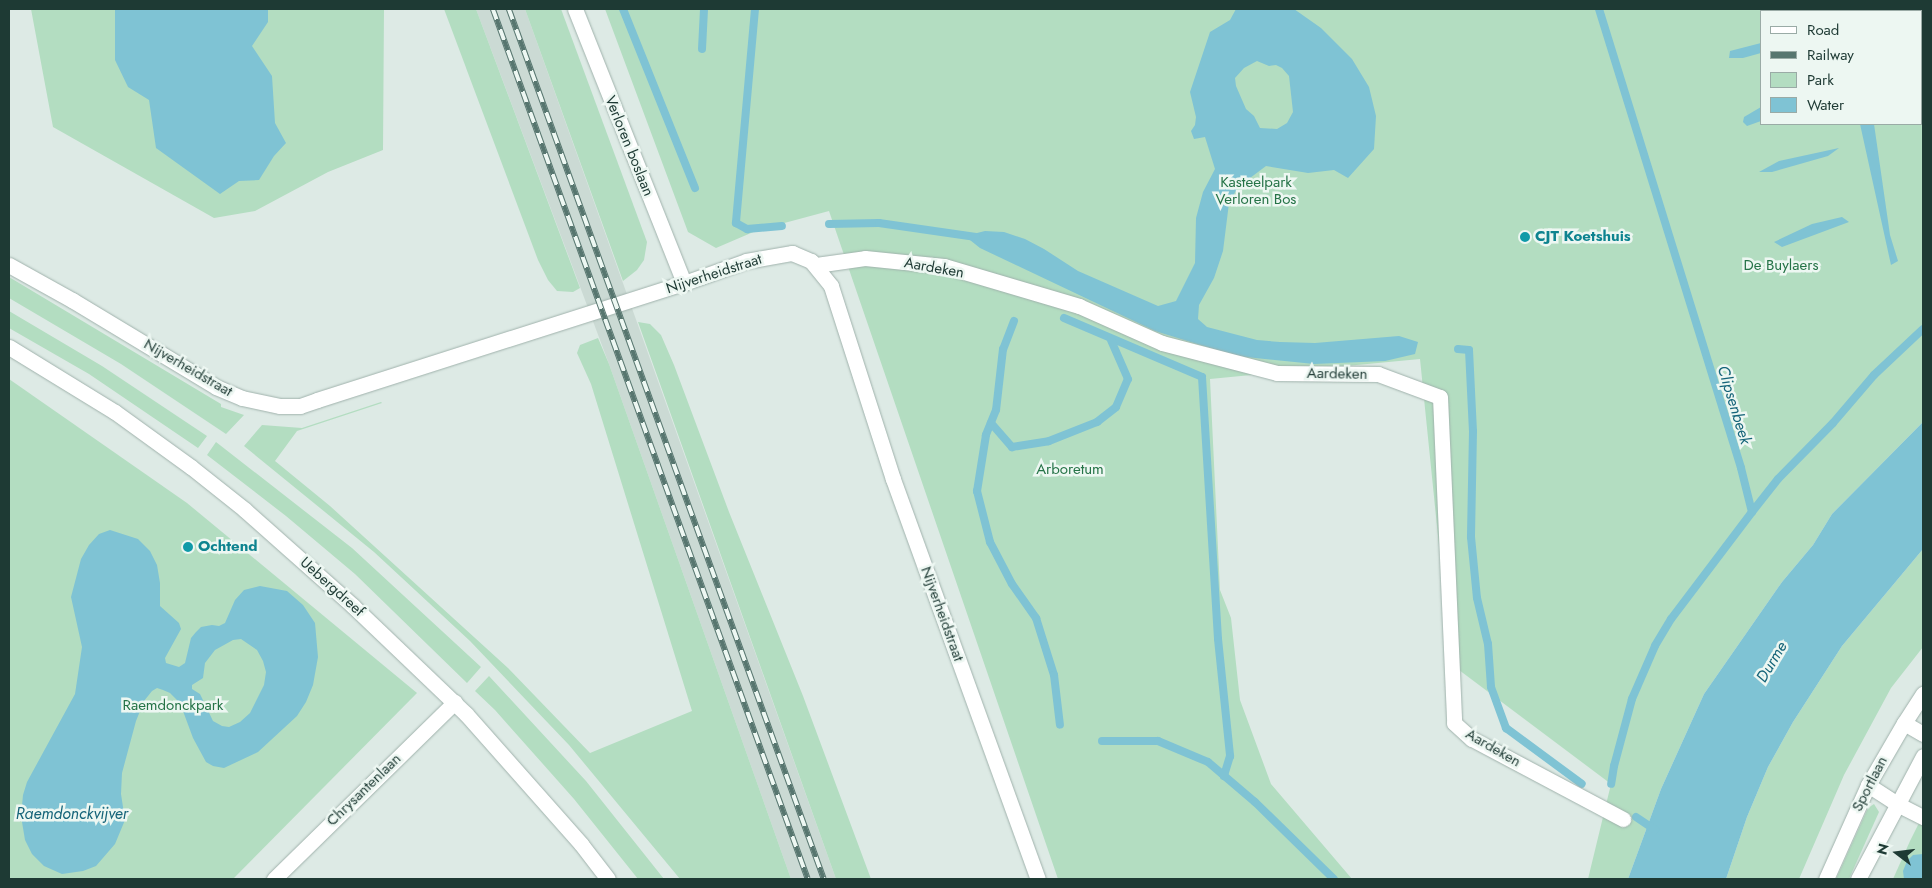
<!DOCTYPE html>
<style>
body{margin:0}
#map{position:relative;width:1932px;height:888px;overflow:hidden;background:#ddeae5;font-family:Jost,sans-serif}
div>[style]{position:absolute}
.built>*{inset:0;background:#cbdad4}
.green>*{inset:0;background:#b3ddc1}
.water>*{inset:0;background:#7fc3d4}
.stream>*{height:8px;margin:-4px;padding:0 4px;transform-origin:4px;border-radius:4px;background:#7fc3d4}
.roads{filter:drop-shadow(0 0 1px #a0b2ac) drop-shadow(0 0 1px #a0b2ac)}
.minor>*{height:15px;margin:-7.5px;padding:0 7.5px;transform-origin:7.5px;border-radius:7.5px;background:#fff}
.secondary>*{height:15px;margin:-7.5px;padding:0 7.5px;transform-origin:7.5px;border-radius:7.5px;background:#fff}
.rail>*{height:5.5px;margin-top:-2.75px;transform-origin:0;background:repeating-linear-gradient(90deg,#edf7f2 0 11px,#57766f 0 22px);box-sizing:border-box;border-block:1px solid #57766f}
.dots>*{width:14px;height:14px;translate:-50% -50%;box-sizing:border-box;border:2px solid #edf7f2;border-radius:50%}
span{translate:-50% -50%;white-space:nowrap;text-align:center;line-height:1.15;-webkit-text-stroke:5px #edf7f2;paint-order:stroke}
.street-label{font-size:15px;color:#1e3a34}
.park-label{font-size:15px;color:#257347}
.culture-label{font-size:15px;color:#0d838f;font-weight:700}
.left{translate:0 -50%;text-align:left}
.water-label{font-size:16px;color:#156479;font-style:italic}
.frame{position:absolute;inset:0;border:10px solid #1e3a34;pointer-events:none}
.legend{position:absolute;left:1760px;top:10px;width:162px;height:115px;box-sizing:border-box;background:#edf7f2;border:1px solid #9aaba6;margin:0;padding:6px 9px;list-style:none;font-size:15px;color:#1e3a34}
.legend li{display:flex;align-items:center;gap:10px;height:25px}
.legend b{width:25px;border:1px solid #9aaba6}
.north{position:absolute;left:1872px;top:828px;width:50px;height:50px;-webkit-text-stroke:4px #edf7f2;paint-order:stroke;rotate:285deg;font-size:14px;font-weight:700;line-height:20px;text-align:center;color:#1e3a34}
.north::after{content:'';display:block;margin:auto;width:18px;height:22px;background:#1e3a34;clip-path:polygon(50% 0,100% 100%,50% 72%,0 100%)}
</style>
<div id="map">
<div class="built">
<i style="clip-path:polygon(476px 9px,525px 9px,836px 879px,791px 879px,609px 364px)"></i>
</div>
<div class="green">
<i style="clip-path:polygon(31px 9px,384px 9px,383px 150px,328px 172px,255px 211px,214px 218px,53px 127px)"></i>
<i style="clip-path:polygon(444px 9px,476px 9px,580px 288px,573px 292px,557px 291px,548px 280px,538px 260px)"></i>
<i style="clip-path:polygon(525px 9px,561px 9px,647px 242px,644px 260px,637px 270px,623px 281px)"></i>
<i style="clip-path:polygon(evenodd,605px 9px,1923px 9px,1923px 422px,1832px 514px,1813px 545px,1782px 582px,1704px 694px,1661px 789px,1628px 879px,1588px 879px,1611px 784px,1451px 664px,1420px 359px,1210px 379px,1220px 590px,1231px 618px,1240px 700px,1271px 784px,1352px 879px,1058px 879px,829px 211px,758px 230px,716px 248px,688px 232px,605px 9px,1761px 11px,1921px 11px,1921px 124px,1761px 124px,1761px 11px)"></i>
<i style="clip-path:polygon(9px 277px,221px 404px,221px 407px,244px 415px,226px 434px,121px 364px,9px 298px)"></i>
<i style="clip-path:polygon(9px 311px,102px 366px,207px 436px,198px 448px,89px 374px,9px 328px)"></i>
<i style="clip-path:polygon(638px 322px,650px 324px,661px 335px,674px 365px,729px 512px,803px 696px,871px 879px,836px 879px)"></i>
<i style="clip-path:polygon(598px 338px,609px 364px,791px 879px,680px 879px,569px 745px,470px 641px,374px 552px,244px 446px,262px 425px,302px 428px,381px 402px,382px 403px,297px 431px,275px 461px,330px 506px,508px 668px,590px 753px,692px 711px,591px 384px,577px 353px,580px 345px)"></i>
<i style="clip-path:polygon(9px 379px,187px 503px,417px 693px,233px 879px,9px 879px)"></i>
<i style="clip-path:polygon(216px 442px,352px 548px,481px 667px,467px 683px,355px 574px,286px 516px,207px 455px)"></i>
<i style="clip-path:polygon(1923px 549px,1923px 647px,1891px 688px,1844px 775px,1799px 879px,1726px 879px,1747px 817px,1768px 767px,1793px 722px,1842px 646px)"></i>
<i style="clip-path:polygon(489px 676px,586px 781px,664px 879px,638px 879px,574px 799px,495px 710px,475px 691px)"></i>
<i style="clip-path:polygon(1874px 804px,1879px 812px,1849px 879px,1836px 879px,1868px 808px)"></i>
<i style="clip-path:polygon(1923px 815px,1923px 879px,1893px 879px,1910px 841px)"></i>
</div>
<div class="water">
<i style="clip-path:polygon(115px 9px,268px 9px,268px 22px,252px 46px,272px 76px,275px 123px,286px 143px,274px 156px,259px 180px,239px 181px,220px 194px,156px 148px,149px 100px,128px 87px,115px 60px)"></i>
<i style="clip-path:polygon(evenodd,1236px 9px,1294px 9px,1321px 28px,1352px 59px,1369px 87px,1376px 116px,1374px 149px,1348px 178px,1334px 170px,1308px 173px,1266px 166px,1238px 187px,1229px 203px,1223px 251px,1214px 278px,1199px 305px,1198px 319px,1207px 327px,1257px 340px,1280px 342px,1315px 343px,1399px 336px,1418px 342px,1415px 354px,1385px 361px,1314px 364px,1236px 356px,1155px 331px,980px 248px,965px 236px,985px 231px,1004px 232px,1025px 239px,1044px 249px,1078px 271px,1158px 306px,1176px 301px,1195px 263px,1196px 218px,1203px 192px,1215px 169px,1205px 137px,1194px 139px,1191px 131px,1195px 125px,1196px 117px,1190px 92px,1210px 32px,1230px 20px,1236px 9px,1257px 61px,1269px 66px,1276px 65px,1282px 68px,1289px 76px,1293px 112px,1287px 123px,1277px 129px,1260px 128px,1254px 116px,1246px 109px,1236px 86px,1235px 78px,1244px 68px,1257px 61px)"></i>
<i style="clip-path:polygon(1916px 9px,1922px 9px,1923px 17px,1923px 57px,1921px 11px,1916px 11px)"></i>
<i style="clip-path:polygon(1761px 43px,1761px 53px,1743px 58px,1729px 58px,1730px 51px)"></i>
<i style="clip-path:polygon(1761px 107px,1761px 121px,1747px 126px,1743px 122px,1744px 117px)"></i>
<i style="clip-path:polygon(1860px 124px,1874px 124px,1890px 235px,1898px 261px,1891px 265px)"></i>
<i style="clip-path:polygon(1839px 148px,1828px 156px,1772px 172px,1759px 172px,1779px 161px)"></i>
<i style="clip-path:polygon(1842px 217px,1849px 222px,1782px 247px,1774px 242px,1812px 224px)"></i>
<i style="clip-path:polygon(1923px 422px,1923px 549px,1842px 646px,1793px 722px,1768px 767px,1747px 817px,1726px 879px,1628px 879px,1661px 789px,1704px 694px,1782px 582px,1813px 545px,1832px 514px)"></i>
<i style="clip-path:polygon(evenodd,110px 530px,138px 539px,150px 551px,157px 565px,160px 583px,160px 606px,179px 623px,181px 629px,165px 658px,166px 663px,179px 667px,185px 663px,191px 638px,196px 632px,201px 627px,212px 625px,219px 626px,225px 623px,235px 600px,244px 590px,260px 586px,287px 591px,303px 605px,315px 623px,318px 657px,313px 685px,306px 702px,297px 716px,258px 752px,224px 768px,213px 766px,206px 762px,193px 738px,180px 703px,170px 693px,163px 690px,157px 688px,152px 691px,144px 701px,136px 721px,122px 773px,121px 794px,125px 820px,115px 844px,96px 866px,83px 871px,62px 874px,44px 866px,32px 854px,25px 840px,21px 816px,23px 795px,27px 782px,75px 694px,82px 647px,71px 597px,81px 559px,89px 545px,99px 534px,110px 530px,241px 639px,257px 650px,263px 661px,266px 672px,264px 685px,250px 713px,240px 722px,229px 727px,222px 726px,213px 721px,200px 694px,192px 689px,192px 685px,203px 678px,205px 663px,215px 650px,233px 640px,241px 639px)"></i>
<i style="clip-path:polygon(1923px 854px,1923px 879px,1904px 879px,1903px 871px,1907px 861px,1913px 855px)"></i>
</div>
<div class="stream">
<i style="left:623px;top:9px;width:193px;rotate:68.1deg"></i>
<i style="left:755px;top:9px;width:215px;rotate:95.1deg"></i>
<i style="left:736px;top:223px;width:13px;rotate:29deg"></i>
<i style="left:747px;top:229px;width:35px;rotate:-5deg"></i>
<i style="left:1599px;top:9px;width:480px;rotate:72.8deg"></i>
<i style="left:1741px;top:468px;width:45px;rotate:76deg"></i>
<i style="left:1752px;top:512px;width:134px;rotate:127.1deg"></i>
<i style="left:1671px;top:619px;width:31px;rotate:121deg"></i>
<i style="left:1655px;top:646px;width:58px;rotate:113.5deg"></i>
<i style="left:1632px;top:699px;width:69px;rotate:105deg"></i>
<i style="left:1614px;top:766px;width:18px;rotate:99deg"></i>
<i style="left:702px;top:49px;width:40px;rotate:-87.1deg"></i>
<i style="left:829px;top:224px;width:50px;rotate:-1.1deg"></i>
<i style="left:879px;top:223px;width:98px;rotate:8.2deg"></i>
<i style="left:1064px;top:318px;width:150px;rotate:23.1deg"></i>
<i style="left:1202px;top:377px;width:262px;rotate:86.5deg"></i>
<i style="left:1218px;top:639px;width:118px;rotate:84.1deg"></i>
<i style="left:1230px;top:756px;width:21px;rotate:107deg"></i>
<i style="left:1014px;top:321px;width:30px;rotate:111deg"></i>
<i style="left:1003px;top:349px;width:61px;rotate:96.5deg"></i>
<i style="left:996px;top:410px;width:27px;rotate:112deg"></i>
<i style="left:986px;top:435px;width:57px;rotate:99.1deg"></i>
<i style="left:977px;top:491px;width:53px;rotate:75.7deg"></i>
<i style="left:990px;top:542px;width:47px;rotate:62.4deg"></i>
<i style="left:1012px;top:584px;width:42px;rotate:54.8deg"></i>
<i style="left:1036px;top:618px;width:60px;rotate:72.5deg"></i>
<i style="left:1054px;top:675px;width:50px;rotate:83.2deg"></i>
<i style="left:1458px;top:349px;width:11px;rotate:5deg"></i>
<i style="left:1469px;top:350px;width:81px;rotate:87.2deg"></i>
<i style="left:1473px;top:431px;width:106px;rotate:91.1deg"></i>
<i style="left:1471px;top:537px;width:61px;rotate:84.4deg"></i>
<i style="left:1477px;top:598px;width:47px;rotate:76.6deg"></i>
<i style="left:1488px;top:644px;width:43px;rotate:86deg"></i>
<i style="left:1491px;top:687px;width:44px;rotate:69.9deg"></i>
<i style="left:1506px;top:728px;width:94px;rotate:36.4deg"></i>
<i style="left:991px;top:423px;width:32px;rotate:49deg"></i>
<i style="left:1012px;top:447px;width:37px;rotate:-9deg"></i>
<i style="left:1049px;top:441px;width:52px;rotate:-21.6deg"></i>
<i style="left:1097px;top:422px;width:24px;rotate:-38deg"></i>
<i style="left:1116px;top:407px;width:30px;rotate:-67deg"></i>
<i style="left:1128px;top:379px;width:43px;rotate:-113.6deg"></i>
<i style="left:1752px;top:512px;width:42px;rotate:-51.8deg"></i>
<i style="left:1778px;top:479px;width:78px;rotate:-45.5deg"></i>
<i style="left:1833px;top:423px;width:63px;rotate:-49.5deg"></i>
<i style="left:1874px;top:375px;width:67px;rotate:-43.2deg"></i>
<i style="left:1102px;top:741px;width:56px"></i>
<i style="left:1158px;top:741px;width:54px;rotate:22.8deg"></i>
<i style="left:1208px;top:762px;width:62px;rotate:40.4deg"></i>
<i style="left:1255px;top:802px;width:110px;rotate:44.3deg"></i>
<i style="left:1636px;top:817px;width:23px;rotate:34deg"></i>
</div>
<div class="roads">
<div class="minor">
<i style="left:575px;top:9px;width:295px;rotate:68.3deg"></i>
<i style="left:9px;top:265px;width:72px;rotate:29.1deg"></i>
<i style="left:72px;top:300px;width:168px;rotate:31.1deg"></i>
<i style="left:216px;top:387px;width:28px;rotate:23deg"></i>
<i style="left:242px;top:398px;width:39px;rotate:12deg"></i>
<i style="left:280px;top:406px;width:20px"></i>
<i style="left:300px;top:406px;width:18px;rotate:-19deg"></i>
<i style="left:317px;top:400px;width:385px;rotate:-17.7deg"></i>
<i style="left:684px;top:283px;width:66px;rotate:-19.5deg"></i>
<i style="left:746px;top:261px;width:47px;rotate:-9.9deg"></i>
<i style="left:792px;top:253px;width:21px;rotate:23deg"></i>
<i style="left:811px;top:261px;width:32px;rotate:51deg"></i>
<i style="left:831px;top:286px;width:203px;rotate:72.2deg"></i>
<i style="left:893px;top:479px;width:425px;rotate:70.1deg"></i>
<i style="left:816px;top:265px;width:49px;rotate:-8.1deg"></i>
<i style="left:865px;top:258px;width:79px;rotate:5.8deg"></i>
<i style="left:944px;top:266px;width:141px;rotate:16.5deg"></i>
<i style="left:1079px;top:306px;width:91px;rotate:24deg"></i>
<i style="left:1162px;top:343px;width:119px;rotate:14.6deg"></i>
<i style="left:1277px;top:373px;width:101px;rotate:0.6deg"></i>
<i style="left:1378px;top:374px;width:66px;rotate:20.4deg"></i>
<i style="left:1440px;top:397px;width:326px;rotate:87.5deg"></i>
<i style="left:1454px;top:723px;width:24px;rotate:42deg"></i>
<i style="left:1472px;top:739px;width:171px;rotate:27.9deg"></i>
<i style="left:9px;top:347px;width:124px;rotate:31.5deg"></i>
<i style="left:115px;top:412px;width:94px;rotate:35.9deg"></i>
<i style="left:191px;top:467px;width:69px;rotate:38.5deg"></i>
<i style="left:245px;top:510px;width:144px;rotate:41.6deg"></i>
<i style="left:353px;top:606px;width:156px;rotate:43.7deg"></i>
<i style="left:466px;top:714px;width:174px;rotate:48.5deg"></i>
<i style="left:581px;top:844px;width:44px;rotate:52.4deg"></i>
<i style="left:1904px;top:723px;width:22px;rotate:30deg"></i>
<i style="left:1868px;top:785px;width:35px;rotate:33deg"></i>
<i style="left:1897px;top:804px;width:29px;rotate:27deg"></i>
<i style="left:274px;top:879px;width:253px;rotate:-44.4deg"></i>
</div>
<div class="secondary">
<i style="left:1826px;top:879px;width:103px;rotate:-65.9deg"></i>
<i style="left:1868px;top:785px;width:72px;rotate:-59.9deg"></i>
<i style="left:1904px;top:723px;width:35px;rotate:-57deg"></i>
<i style="left:1858px;top:879px;width:139px;rotate:-62.1deg"></i>
</div>
</div>
<div class="rail">
<i style="left:493px;top:9px;width:925px;rotate:70.1deg"></i>
<i style="left:509px;top:9px;width:925px;rotate:70.1deg"></i>
</div>
<div class="dots">
<i style="left:1525px;top:237px;background:#0f9aa8"></i>
<i style="left:188px;top:547px;background:#0f9aa8"></i>
</div>
<div class="street-label">
<span style="left:629px;top:146px;rotate:68deg">Verloren boslaan</span>
<span style="left:934px;top:268px;rotate:10deg">Aardeken</span>
<span style="left:714px;top:274px;rotate:-18deg">Nijverheidstraat</span>
<span style="left:188px;top:368px;rotate:30deg">Nijverheidstraat</span>
<span style="left:1337px;top:374px;rotate:1deg">Aardeken</span>
<span style="left:332px;top:587px;rotate:42deg">Uebergdreef</span>
<span style="left:942px;top:614px;rotate:70deg">Nijverheidstraat</span>
<span style="left:1493px;top:748px;rotate:30deg">Aardeken</span>
<span style="left:1870px;top:784px;rotate:-63deg">Sportlaan</span>
<span style="left:364px;top:790px;rotate:-44deg">Chrysantenlaan</span>
</div>
<div class="park-label">
<span style="left:1256px;top:191px">Kasteelpark<br>Verloren Bos</span>
<span style="left:1781px;top:266px">De Buylaers</span>
<span style="left:1070px;top:470px">Arboretum</span>
<span style="left:173px;top:706px">Raemdonckpark</span>
</div>
<div class="culture-label">
<span class="left" style="left:1535px;top:237px">CJT Koetshuis</span>
<span class="left" style="left:198px;top:547px">Ochtend</span>
</div>
<div class="water-label">
<span style="left:1734px;top:405px;rotate:73deg">Clipsenbeek</span>
<span style="left:1772px;top:662px;rotate:-59deg">Durme</span>
<span style="left:72px;top:814px">Raemdonckvijver</span>
</div>
<div class="frame"></div>
<ul class="legend">
<li><b style="height:6px;background:#fff"></b>Road</li>
<li><b style="height:6px;background:#57766f"></b>Railway</li>
<li><b style="height:14px;background:#b3ddc1"></b>Park</li>
<li><b style="height:14px;background:#7fc3d4"></b>Water</li>
</ul>
<div class="north">N</div>
</div>
